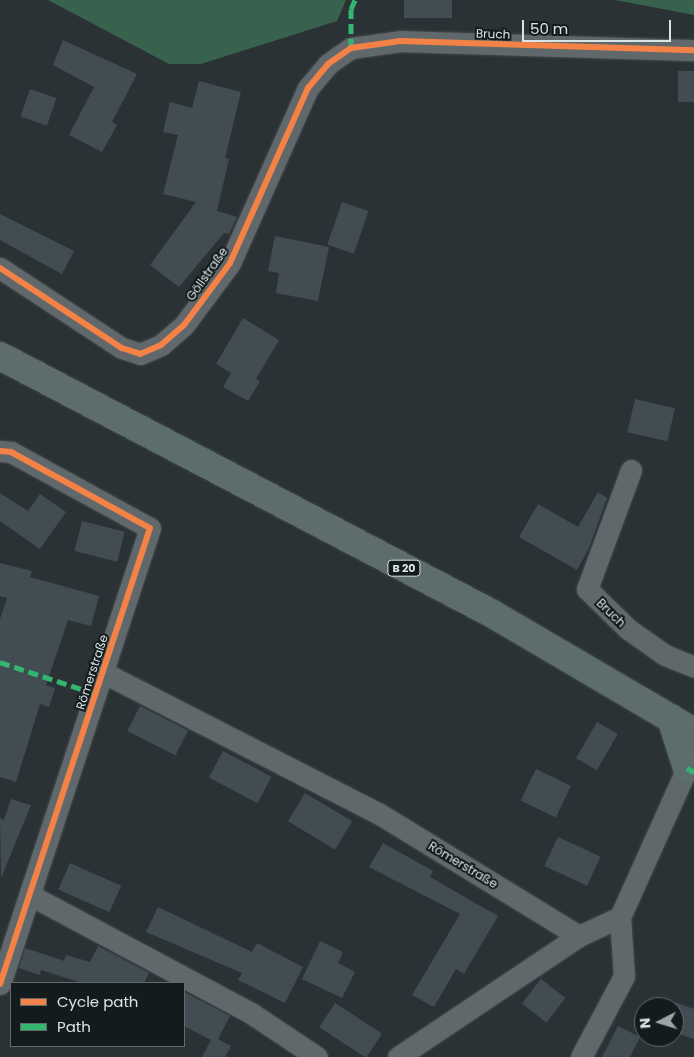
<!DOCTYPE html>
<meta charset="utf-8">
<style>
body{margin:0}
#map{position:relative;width:694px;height:1057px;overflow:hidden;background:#2a3235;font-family:Poppins,sans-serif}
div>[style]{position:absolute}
.forest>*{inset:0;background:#38624d}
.building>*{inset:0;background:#424d53;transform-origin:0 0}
.roads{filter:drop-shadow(0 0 1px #474e51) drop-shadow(0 0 1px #474e51)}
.minor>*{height:21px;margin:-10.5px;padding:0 10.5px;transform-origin:10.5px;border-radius:10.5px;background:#61686b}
.primary>*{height:28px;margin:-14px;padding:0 14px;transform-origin:14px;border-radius:14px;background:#5d6d6d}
.quiet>*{height:5px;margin-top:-2.5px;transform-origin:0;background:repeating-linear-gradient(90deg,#33b770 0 10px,transparent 0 15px)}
.cycleway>*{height:6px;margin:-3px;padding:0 3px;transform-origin:3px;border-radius:3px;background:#f48246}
span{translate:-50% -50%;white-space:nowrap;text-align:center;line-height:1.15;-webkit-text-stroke:4px #141b1d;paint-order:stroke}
.shield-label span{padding:1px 4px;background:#141b1d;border:1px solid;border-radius:4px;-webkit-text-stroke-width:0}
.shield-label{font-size:11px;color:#d9e4e6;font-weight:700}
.street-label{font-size:12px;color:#d9e4e6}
.legend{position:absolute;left:10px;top:982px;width:175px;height:65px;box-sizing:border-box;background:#141b1d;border:1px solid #636b6d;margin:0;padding:6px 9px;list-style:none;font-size:15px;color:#d9e4e6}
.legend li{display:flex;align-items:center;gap:10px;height:25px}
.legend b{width:25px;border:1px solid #636b6d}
.north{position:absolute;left:634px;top:997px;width:50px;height:50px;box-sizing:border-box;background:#141b1d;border:1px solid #636b6d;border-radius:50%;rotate:265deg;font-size:14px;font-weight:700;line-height:20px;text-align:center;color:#d9e4e6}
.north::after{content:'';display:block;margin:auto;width:18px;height:22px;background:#9ca6a8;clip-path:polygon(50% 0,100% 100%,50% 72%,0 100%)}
.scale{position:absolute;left:522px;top:20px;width:149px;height:22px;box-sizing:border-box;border:2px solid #d9e4e6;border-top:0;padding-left:6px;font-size:15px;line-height:18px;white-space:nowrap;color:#d9e4e6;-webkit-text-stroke:4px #141b1d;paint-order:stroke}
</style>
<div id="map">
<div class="forest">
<i style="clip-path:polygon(48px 0,346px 0,337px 21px,201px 64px,169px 64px)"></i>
<i style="clip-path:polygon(615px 0,694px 0,694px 15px)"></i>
</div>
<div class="building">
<i style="left:404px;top:0;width:48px;height:18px"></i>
<i style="clip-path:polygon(63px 40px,137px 74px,112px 122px,117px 125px,102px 152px,69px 135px,94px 87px,53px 65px)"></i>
<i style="left:678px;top:71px;width:16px;height:31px"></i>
<i style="clip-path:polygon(199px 81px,241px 92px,225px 158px,229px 159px,217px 211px,237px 217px,229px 234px,224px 233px,179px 287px,150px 265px,196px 202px,163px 194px,178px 135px,163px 132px,170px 102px,192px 108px)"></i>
<i style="left:30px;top:89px;width:28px;height:29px;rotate:19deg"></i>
<i style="left:342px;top:202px;width:28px;height:45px;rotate:19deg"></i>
<i style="clip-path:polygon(0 214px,74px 251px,62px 274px,0 240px)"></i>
<i style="clip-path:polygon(275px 236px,329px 247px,318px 301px,276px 293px,279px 273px,268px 271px)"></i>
<i style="clip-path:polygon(243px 318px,279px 340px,256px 379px,260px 381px,248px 401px,223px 387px,231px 373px,216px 364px)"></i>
<i style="left:635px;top:399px;width:41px;height:34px;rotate:13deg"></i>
<i style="clip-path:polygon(598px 492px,607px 498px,589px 548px,577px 570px,519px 537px,538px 504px,578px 527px)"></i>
<i style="clip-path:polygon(0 493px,28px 511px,40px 494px,66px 512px,40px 549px,0 521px)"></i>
<i style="left:82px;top:521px;width:44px;height:31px;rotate:14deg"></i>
<i style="clip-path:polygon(0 563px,32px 571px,30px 577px,99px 596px,91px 626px,68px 620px,46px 685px,55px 688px,49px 707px,40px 704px,16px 782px,0 777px,0 619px,7px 598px,0 596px)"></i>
<i style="left:140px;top:706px;width:54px;height:28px;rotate:27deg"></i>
<i style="left:597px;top:722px;width:24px;height:42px;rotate:30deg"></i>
<i style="left:223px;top:751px;width:55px;height:30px;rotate:28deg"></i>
<i style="left:536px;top:769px;width:39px;height:35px;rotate:26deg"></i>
<i style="left:305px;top:793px;width:55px;height:33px;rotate:31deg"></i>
<i style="clip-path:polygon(11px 799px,31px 805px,1px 878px,0 818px,4px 820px)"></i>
<i style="left:558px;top:837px;width:47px;height:32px;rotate:25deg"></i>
<i style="clip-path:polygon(383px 843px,433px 871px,430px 877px,498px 916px,464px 974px,456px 969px,434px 1007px,412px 995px,460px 914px,369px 867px)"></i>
<i style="left:70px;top:863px;width:56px;height:29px;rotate:24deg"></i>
<i style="clip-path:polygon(158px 907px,252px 952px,257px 943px,303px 967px,285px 1003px,238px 980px,242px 973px,146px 932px)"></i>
<i style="clip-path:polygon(320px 941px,343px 952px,338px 963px,355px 972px,342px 998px,302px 979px)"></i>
<i style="clip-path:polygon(98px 946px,149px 973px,144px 983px,82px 983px,41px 970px,40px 975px,19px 968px,25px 948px,64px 961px,66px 955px,90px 962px)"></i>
<i style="left:541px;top:979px;width:31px;height:31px;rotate:38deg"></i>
<i style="clip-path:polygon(184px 992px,230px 1016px,218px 1039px,231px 1046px,225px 1057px,202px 1057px,211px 1040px,184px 1026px)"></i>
<i style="clip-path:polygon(674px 1002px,694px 1009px,694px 1039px,674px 1032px)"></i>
<i style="left:335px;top:1003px;width:56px;height:29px;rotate:33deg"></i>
<i style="clip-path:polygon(618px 1026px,640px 1037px,630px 1057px,602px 1057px)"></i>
</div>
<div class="roads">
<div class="minor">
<i style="left:0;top:268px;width:146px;rotate:33.3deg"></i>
<i style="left:122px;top:348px;width:19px;rotate:18deg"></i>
<i style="left:140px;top:354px;width:23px;rotate:-23deg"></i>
<i style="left:161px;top:345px;width:30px;rotate:-41deg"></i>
<i style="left:184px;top:325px;width:77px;rotate:-53.4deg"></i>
<i style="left:230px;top:263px;width:192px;rotate:-66deg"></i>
<i style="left:308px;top:88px;width:31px;rotate:-50deg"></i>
<i style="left:328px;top:64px;width:28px;rotate:-35deg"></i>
<i style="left:351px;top:48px;width:50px;rotate:-8deg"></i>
<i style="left:401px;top:41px;width:293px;rotate:1.8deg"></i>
<i style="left:0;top:451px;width:11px;rotate:5deg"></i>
<i style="left:11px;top:452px;width:158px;rotate:28.7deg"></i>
<i style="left:150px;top:528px;width:480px;rotate:108.2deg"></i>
<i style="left:631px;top:470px;width:127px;rotate:110.3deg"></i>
<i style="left:587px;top:589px;width:57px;rotate:44.3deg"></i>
<i style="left:628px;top:629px;width:45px;rotate:35.1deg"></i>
<i style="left:665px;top:655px;width:31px;rotate:22deg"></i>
<i style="left:104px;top:673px;width:308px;rotate:27.1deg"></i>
<i style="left:378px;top:813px;width:236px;rotate:31.5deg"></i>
<i style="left:30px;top:895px;width:251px;rotate:28.1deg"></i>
<i style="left:251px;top:1013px;width:79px;rotate:33.7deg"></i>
<i style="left:398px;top:1057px;width:218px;rotate:-33.8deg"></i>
<i style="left:579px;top:936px;width:45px;rotate:-24.9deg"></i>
<i style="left:620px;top:917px;width:163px;rotate:-65.8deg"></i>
<i style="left:581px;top:1057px;width:92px;rotate:-62deg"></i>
<i style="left:624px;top:976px;width:59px;rotate:-93.9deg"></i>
</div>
<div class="primary">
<i style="left:0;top:356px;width:554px;rotate:27.63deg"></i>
<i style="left:491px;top:613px;width:235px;rotate:30.4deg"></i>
<i style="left:671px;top:718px;width:52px;rotate:72.3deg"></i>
<i style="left:687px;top:768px;width:8px;rotate:-23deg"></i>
</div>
</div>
<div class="quiet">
<i style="left:351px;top:48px;width:39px;rotate:-90deg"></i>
<i style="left:351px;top:9px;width:10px;rotate:-66deg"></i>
<i style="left:0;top:662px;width:102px;rotate:18.3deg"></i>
<i style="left:687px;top:768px;width:8px;rotate:30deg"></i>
</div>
<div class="cycleway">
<i style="left:0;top:268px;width:146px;rotate:33.3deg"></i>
<i style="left:122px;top:348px;width:19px;rotate:18deg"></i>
<i style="left:140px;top:354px;width:23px;rotate:-23deg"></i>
<i style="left:161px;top:345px;width:30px;rotate:-41deg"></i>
<i style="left:184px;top:325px;width:77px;rotate:-53.4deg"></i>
<i style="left:230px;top:263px;width:192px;rotate:-66deg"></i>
<i style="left:308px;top:88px;width:31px;rotate:-50deg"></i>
<i style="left:328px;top:64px;width:28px;rotate:-35deg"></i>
<i style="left:351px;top:48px;width:50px;rotate:-8deg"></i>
<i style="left:401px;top:41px;width:293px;rotate:1.8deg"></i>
<i style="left:0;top:451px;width:11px;rotate:5deg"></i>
<i style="left:11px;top:452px;width:158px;rotate:28.7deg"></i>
<i style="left:150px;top:528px;width:480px;rotate:108.2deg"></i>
</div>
<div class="shield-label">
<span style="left:404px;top:568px">B 20</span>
</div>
<div class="street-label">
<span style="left:493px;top:34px;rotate:2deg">Bruch</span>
<span style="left:207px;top:274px;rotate:-55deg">Göllstraße</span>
<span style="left:611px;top:613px;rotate:44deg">Bruch</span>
<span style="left:92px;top:672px;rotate:-72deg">Römerstraße</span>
<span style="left:463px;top:865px;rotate:31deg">Römerstraße</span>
</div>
<ul class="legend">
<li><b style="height:6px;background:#f48246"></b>Cycle path</li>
<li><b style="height:6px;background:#33b770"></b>Path</li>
</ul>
<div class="north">N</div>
<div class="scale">50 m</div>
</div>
